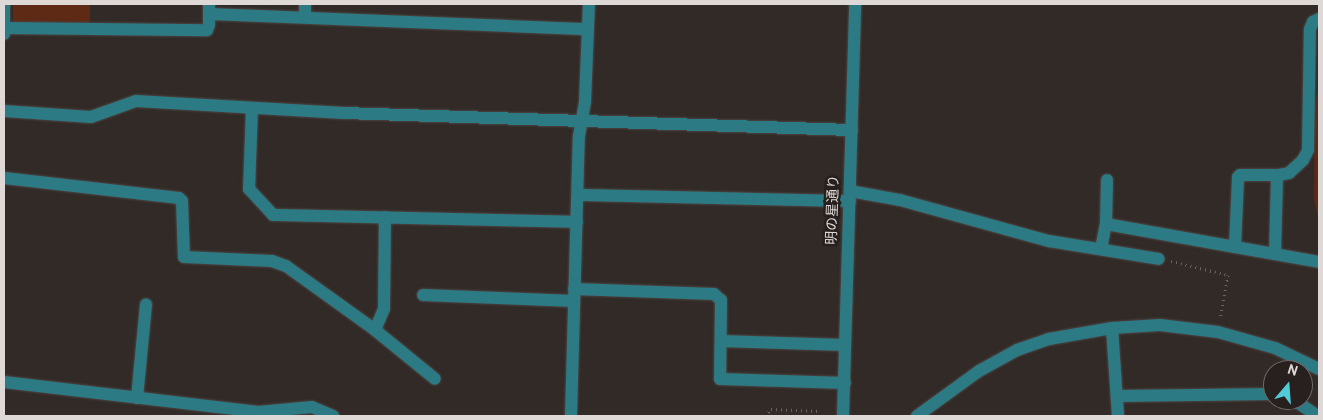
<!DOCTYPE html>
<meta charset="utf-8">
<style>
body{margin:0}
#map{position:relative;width:1323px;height:420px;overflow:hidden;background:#312a27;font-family:Overpass,"Noto Sans JP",sans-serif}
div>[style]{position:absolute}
.green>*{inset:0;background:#5e2915;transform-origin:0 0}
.path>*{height:3px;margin-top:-1.5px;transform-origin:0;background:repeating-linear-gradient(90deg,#696360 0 1px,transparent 0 5px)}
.roads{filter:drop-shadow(0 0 1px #4d4643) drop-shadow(0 0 1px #4d4643)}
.minor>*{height:12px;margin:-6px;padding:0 6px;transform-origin:6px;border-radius:6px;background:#2c7a84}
span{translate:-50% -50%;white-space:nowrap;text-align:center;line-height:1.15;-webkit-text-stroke:5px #27201e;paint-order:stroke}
.street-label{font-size:14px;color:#ded9d7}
.frame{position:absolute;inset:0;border:5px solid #ded9d7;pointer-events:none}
.north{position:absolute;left:1263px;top:360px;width:50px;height:50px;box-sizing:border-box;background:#27201e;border:1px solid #706a68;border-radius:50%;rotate:18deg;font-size:14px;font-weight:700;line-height:20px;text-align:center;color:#ded9d7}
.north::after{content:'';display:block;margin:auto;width:18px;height:22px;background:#52cbd9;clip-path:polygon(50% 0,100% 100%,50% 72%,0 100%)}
</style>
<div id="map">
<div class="green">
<i style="left:13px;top:4px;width:77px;height:20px"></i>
<i style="clip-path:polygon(1319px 84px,1319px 222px,1314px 199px,1315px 105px)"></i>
</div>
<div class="path">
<i style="left:1171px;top:261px;width:59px;rotate:13.8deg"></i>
<i style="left:1228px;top:275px;width:45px;rotate:100.3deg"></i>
<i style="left:765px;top:416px;width:9px;rotate:-49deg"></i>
<i style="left:771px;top:409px;width:50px;rotate:2.3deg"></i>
</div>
<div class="roads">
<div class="minor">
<i style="left:210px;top:14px;width:378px;rotate:2.3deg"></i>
<i style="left:305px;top:17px;width:13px;rotate:-90deg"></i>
<i style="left:4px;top:28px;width:203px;rotate:0.6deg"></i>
<i style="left:207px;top:30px;width:5px;rotate:-68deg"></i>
<i style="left:209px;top:25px;width:21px;rotate:-90deg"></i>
<i style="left:4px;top:34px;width:30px;rotate:-90deg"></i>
<i style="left:252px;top:108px;width:81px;rotate:92.1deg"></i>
<i style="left:249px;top:189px;width:35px;rotate:47deg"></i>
<i style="left:273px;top:215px;width:304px;rotate:1.3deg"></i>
<i style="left:4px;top:111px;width:87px;rotate:3.9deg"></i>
<i style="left:91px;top:117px;width:48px;rotate:-19.6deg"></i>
<i style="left:136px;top:101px;width:208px;rotate:3.3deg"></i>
<i style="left:344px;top:113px;width:508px;rotate:1.92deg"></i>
<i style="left:4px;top:178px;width:176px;rotate:6.5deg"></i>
<i style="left:179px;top:198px;width:4px;rotate:45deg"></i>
<i style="left:182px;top:201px;width:56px;rotate:88deg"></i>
<i style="left:184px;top:257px;width:88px;rotate:2.6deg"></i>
<i style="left:272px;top:261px;width:15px;rotate:20deg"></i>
<i style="left:286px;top:266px;width:110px;rotate:35.7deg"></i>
<i style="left:375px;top:330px;width:77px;rotate:39.2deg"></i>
<i style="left:850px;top:191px;width:51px;rotate:10.2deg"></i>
<i style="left:900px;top:200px;width:155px;rotate:15.4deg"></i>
<i style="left:1049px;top:241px;width:111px;rotate:9.3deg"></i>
<i style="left:578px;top:195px;width:272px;rotate:1.3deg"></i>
<i style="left:1106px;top:224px;width:44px;rotate:-88.7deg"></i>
<i style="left:1235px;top:247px;width:85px;rotate:10.1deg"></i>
<i style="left:1101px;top:249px;width:25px;rotate:-79deg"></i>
<i style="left:1106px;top:224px;width:131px;rotate:10.1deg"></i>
<i style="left:1235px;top:247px;width:70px;rotate:-87.5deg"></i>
<i style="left:1238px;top:177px;width:3px;rotate:-45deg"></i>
<i style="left:1240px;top:175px;width:39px"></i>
<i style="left:1279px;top:175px;width:10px;rotate:-11deg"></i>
<i style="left:1289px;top:173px;width:19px;rotate:-43deg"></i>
<i style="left:1303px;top:160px;width:11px;rotate:-63deg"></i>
<i style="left:1308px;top:150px;width:121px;rotate:-89.1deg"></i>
<i style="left:1310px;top:29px;width:8px;rotate:-67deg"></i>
<i style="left:1313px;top:22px;width:7px;rotate:-27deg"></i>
<i style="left:1275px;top:254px;width:79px;rotate:-88.5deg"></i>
<i style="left:574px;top:289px;width:140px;rotate:2deg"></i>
<i style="left:714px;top:294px;width:9px;rotate:41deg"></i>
<i style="left:721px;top:300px;width:79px;rotate:90.7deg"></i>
<i style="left:720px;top:379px;width:125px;rotate:1.8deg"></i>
<i style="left:423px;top:295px;width:151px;rotate:2.3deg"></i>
<i style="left:1112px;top:328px;width:88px;rotate:86.1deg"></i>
<i style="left:375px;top:330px;width:23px;rotate:-67deg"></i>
<i style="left:384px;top:309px;width:92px;rotate:-89.4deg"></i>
<i style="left:721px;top:341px;width:124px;rotate:1.8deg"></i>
<i style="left:4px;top:382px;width:256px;rotate:6.7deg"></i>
<i style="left:258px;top:412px;width:54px;rotate:-5.3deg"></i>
<i style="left:312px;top:407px;width:23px;rotate:23deg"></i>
<i style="left:1117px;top:396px;width:156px;rotate:-0.7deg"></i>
<i style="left:137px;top:398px;width:94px;rotate:-84.5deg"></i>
<i style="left:1294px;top:400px;width:29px;rotate:34deg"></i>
<i style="left:571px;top:416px;width:280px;rotate:-88.4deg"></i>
<i style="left:579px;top:136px;width:35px;rotate:-80deg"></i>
<i style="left:585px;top:102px;width:98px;rotate:-87.7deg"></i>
<i style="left:843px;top:416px;width:412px;rotate:-88.3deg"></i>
<i style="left:917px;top:416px;width:77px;rotate:-36deg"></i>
<i style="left:979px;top:371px;width:43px;rotate:-28.9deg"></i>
<i style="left:1017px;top:350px;width:34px;rotate:-19deg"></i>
<i style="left:1049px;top:339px;width:64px;rotate:-9.9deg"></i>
<i style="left:1112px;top:328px;width:48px;rotate:-3.6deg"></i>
<i style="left:1160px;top:325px;width:58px;rotate:6.9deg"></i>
<i style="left:1218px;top:332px;width:59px;rotate:15.7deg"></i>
<i style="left:1275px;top:348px;width:49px;rotate:25.5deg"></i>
</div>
</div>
<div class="street-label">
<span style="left:834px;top:210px;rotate:-88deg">明の星通り</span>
</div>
<div class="frame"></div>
<div class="north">N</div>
</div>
